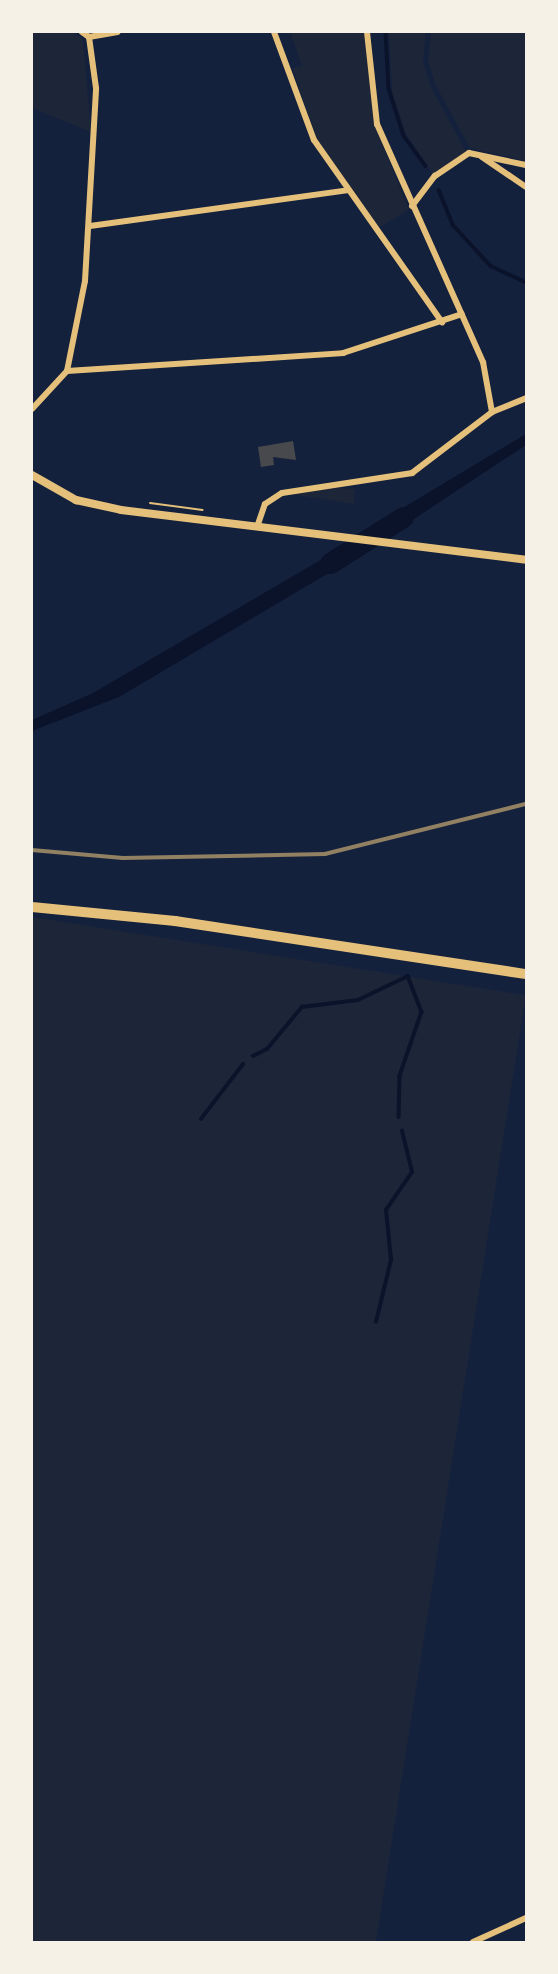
<!DOCTYPE html>
<style>
body{margin:0}
#map{position:relative;width:558px;height:1974px;overflow:hidden;background:#14213d;font-family:"DejaVu Sans",sans-serif}
div>[style]{position:absolute}
.green>*{inset:0;background:#1d2539;transform-origin:0 0}
.water>*{inset:0;background:#0b132b}
.stream>*{height:3.5px;margin:-1.75px;padding:0 1.75px;transform-origin:1.75px;border-radius:1.75px;background:#0b132b}
.river>*{height:21px;margin:-10.5px;padding:0 10.5px;transform-origin:10.5px;border-radius:10.5px;background:#0b132b}
.building>*{inset:0;background:#48494c}
.path>*{height:2px;margin:-1px;padding:0 1px;transform-origin:1px;border-radius:1px;background:#e5c07b}
.minor>*{height:6px;margin:-3px;padding:0 3px;transform-origin:3px;border-radius:3px;background:#e5c07b}
.tertiary>*{height:8px;margin:-4px;padding:0 4px;transform-origin:4px;border-radius:4px;background:#e5c07b}
.primary>*{height:10px;margin:-5px;padding:0 5px;transform-origin:5px;border-radius:5px;background:#e5c07b}
.rail>*{height:3.5px;margin:-1.75px;padding:0 1.75px;transform-origin:1.75px;border-radius:1.75px;background:#918062}
span{translate:-50% -50%;white-space:nowrap;text-align:center;line-height:1.15;-webkit-text-stroke:5px #f6f1e7;paint-order:stroke}
.frame{position:absolute;inset:0;border:33px solid #f6f1e7;pointer-events:none}
</style>
<div id="map">
<div class="green">
<i style="clip-path:polygon(32px 32px,73px 32px,83px 39px,91px 132px,32px 108px)"></i>
<i style="clip-path:polygon(290px 32px,364px 32px,375px 126px,409px 210px,378px 228px,318px 141px,292px 68px,302px 66px)"></i>
<i style="clip-path:polygon(389px 32px,426px 32px,423px 62px,431px 87px,466px 152px,434px 175px,406px 134px,392px 91px)"></i>
<i style="clip-path:polygon(431px 32px,526px 32px,526px 161px,470px 148px,436px 86px,428px 61px)"></i>
<i style="clip-path:polygon(334px 487px,355px 489px,354px 504px,290px 494px)"></i>
<i style="left:32px;top:917px;width:500px;height:1025px;rotate:9deg"></i>
</div>
<div class="water">
<i style="clip-path:polygon(526px 434px,526px 445px,402px 527px,392px 533px,366px 530px)"></i>
<i style="clip-path:polygon(341px 548px,366px 551px,119px 697px,32px 731px,32px 720px,93px 693px)"></i>
</div>
<div class="stream">
<i style="left:386px;top:32px;width:57px;rotate:87deg"></i>
<i style="left:389px;top:89px;width:49px;rotate:72.3deg"></i>
<i style="left:404px;top:136px;width:37px;rotate:54deg"></i>
<i style="left:439px;top:190px;width:38px;rotate:68deg"></i>
<i style="left:453px;top:225px;width:56px;rotate:47.2deg"></i>
<i style="left:491px;top:266px;width:38px;rotate:25deg"></i>
<i style="left:253px;top:1056px;width:16px;rotate:-27deg"></i>
<i style="left:267px;top:1049px;width:55px;rotate:-50.2deg"></i>
<i style="left:302px;top:1007px;width:56px;rotate:-7.1deg"></i>
<i style="left:358px;top:1000px;width:55px;rotate:-25.6deg"></i>
<i style="left:408px;top:976px;width:39px;rotate:69deg"></i>
<i style="left:422px;top:1012px;width:68px;rotate:109deg"></i>
<i style="left:400px;top:1076px;width:41px;rotate:91.4deg"></i>
<i style="left:201px;top:1119px;width:69px;rotate:-52.6deg"></i>
<i style="left:376px;top:1322px;width:64px;rotate:-76.4deg"></i>
<i style="left:391px;top:1260px;width:50px;rotate:-95.7deg"></i>
<i style="left:386px;top:1210px;width:46px;rotate:-55.6deg"></i>
<i style="left:412px;top:1172px;width:42px;rotate:-103.7deg"></i>
</div>
<div class="river">
<i style="left:330px;top:563px;width:86px;rotate:-32.2deg"></i>
</div>
<div class="building">
<i style="clip-path:polygon(293px 441px,296px 460px,273px 457px,274px 465px,261px 467px,258px 447px)"></i>
</div>
<div class="path">
<i style="left:150px;top:503px;width:53px;rotate:7.5deg"></i>
</div>
<div class="minor">
<i style="left:274px;top:32px;width:115px;rotate:69.7deg"></i>
<i style="left:314px;top:140px;width:223px;rotate:54.9deg"></i>
<i style="left:367px;top:32px;width:93px;rotate:83.8deg"></i>
<i style="left:377px;top:124px;width:261px;rotate:66deg"></i>
<i style="left:483px;top:362px;width:51px;rotate:79.8deg"></i>
<i style="left:89px;top:37px;width:29px;rotate:-10deg"></i>
<i style="left:482px;top:157px;width:53px;rotate:34.3deg"></i>
<i style="left:412px;top:206px;width:38px;rotate:-53deg"></i>
<i style="left:435px;top:176px;width:41px;rotate:-34.1deg"></i>
<i style="left:469px;top:153px;width:58px;rotate:11.9deg"></i>
<i style="left:90px;top:226px;width:261px;rotate:-7.9deg"></i>
<i style="left:67px;top:371px;width:277px;rotate:-3.7deg"></i>
<i style="left:343px;top:353px;width:125px;rotate:-18.1deg"></i>
<i style="left:32px;top:409px;width:52px;rotate:-47.4deg"></i>
<i style="left:67px;top:371px;width:92px;rotate:-78.7deg"></i>
<i style="left:85px;top:281px;width:193px;rotate:-86.7deg"></i>
<i style="left:96px;top:88px;width:51px;rotate:-97.8deg"></i>
<i style="left:89px;top:37px;width:9px;rotate:-144deg"></i>
<i style="left:257px;top:527px;width:24px;rotate:-71deg"></i>
<i style="left:265px;top:504px;width:20px;rotate:-33deg"></i>
<i style="left:282px;top:493px;width:132px;rotate:-8.7deg"></i>
<i style="left:412px;top:473px;width:101px;rotate:-37.3deg"></i>
<i style="left:492px;top:412px;width:37px;rotate:-22deg"></i>
<i style="left:473px;top:1942px;width:58px;rotate:-24.4deg"></i>
</div>
<div class="tertiary">
<i style="left:32px;top:475px;width:51px;rotate:29.6deg"></i>
<i style="left:76px;top:500px;width:46px;rotate:12.5deg"></i>
<i style="left:121px;top:510px;width:408px;rotate:7deg"></i>
</div>
<div class="primary">
<i style="left:32px;top:907px;width:144px;rotate:5.6deg"></i>
<i style="left:175px;top:921px;width:355px;rotate:8.6deg"></i>
</div>
<div class="rail">
<i style="left:32px;top:850px;width:91px;rotate:5deg"></i>
<i style="left:123px;top:858px;width:202px;rotate:-1.1deg"></i>
<i style="left:325px;top:854px;width:207px;rotate:-14deg"></i>
</div>
<div class="frame"></div>
</div>
